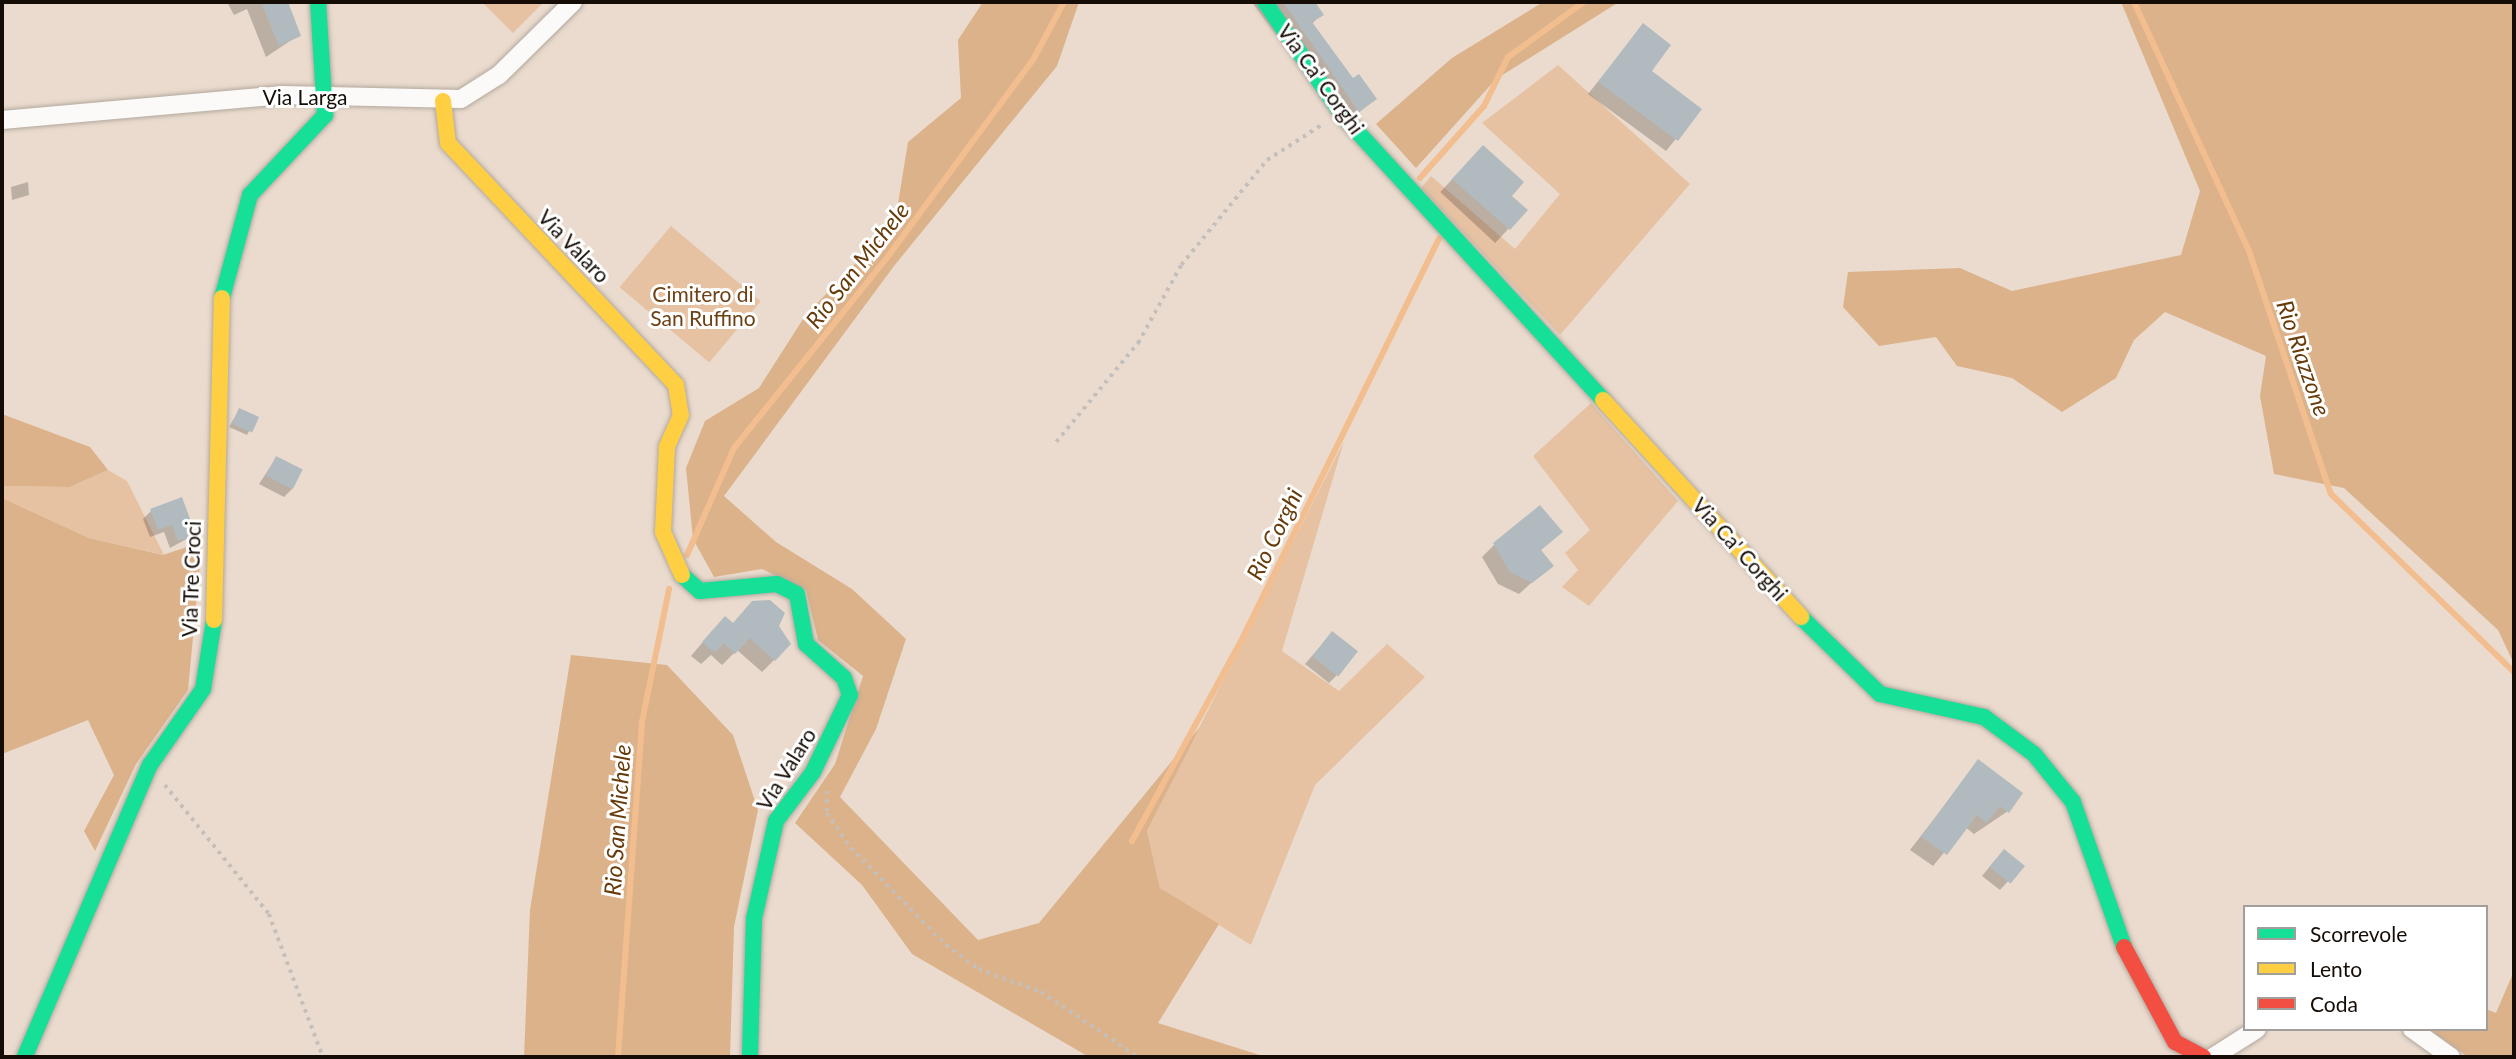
<!DOCTYPE html>
<style>
body{margin:0}
#map{position:relative;width:2516px;height:1059px;overflow:hidden;background:#eadbce;font-family:Lato,sans-serif}
div>[style]{position:absolute}
.green>*{inset:0;background:#e6c2a3;transform-origin:0 0}
.forest>*{inset:0;background:#dcb28a}
.shadow>*{inset:0;background:#0003;transform-origin:0 0}
.stream>*{height:6px;margin:-3px;padding:0 3px;transform-origin:3px;border-radius:3px;background:#f2be8f}
.building>*{inset:0;background:#b1bbbf;transform-origin:0 0}
.path>*{height:3.5px;margin-top:-1.75px;transform-origin:0;background:repeating-linear-gradient(90deg,#c5bfbb 0 3.5px,transparent 0 8.5px)}
.roads{filter:drop-shadow(0 0 2px #b3a89e) drop-shadow(0 0 2px #b3a89e)}
.street>*{height:18px;margin:-9px;padding:0 9px;transform-origin:9px;border-radius:9px;background:#fcfaf8}
.fast>*{height:16px;margin:-8px;padding:0 8px;transform-origin:8px;border-radius:8px;background:#16e098}
.slow>*{height:16px;margin:-8px;padding:0 8px;transform-origin:8px;border-radius:8px;background:#ffcf43}
.jam>*{height:16px;margin:-8px;padding:0 8px;transform-origin:8px;border-radius:8px;background:#f24e42}
span{translate:-50% -50%;white-space:nowrap;text-align:center;line-height:1.15;-webkit-text-stroke:6px #fff;paint-order:stroke}
.street-label{font-size:21px;color:#150c05}
.park-label{font-size:21px;color:#6d4113}
.water-label{font-size:23px;color:#673b0a;font-style:italic}
.frame{position:absolute;inset:0;border:4px solid #150c05;pointer-events:none}
.legend{position:absolute;left:2243px;top:905px;width:245px;height:126px;box-sizing:border-box;background:#fff;border:2px solid #a19e9b;margin:0;padding:9px 12px;list-style:none;font-size:21px;color:#150c05}
.legend li{display:flex;align-items:center;gap:14px;height:35px}
.legend b{width:35px;border:2px solid #a19e9b}
</style>
<div id="map">
<div class="green">
<i style="clip-path:polygon(482px 2px,544px 2px,513px 33px)"></i>
<i style="clip-path:polygon(1558px 65px,1690px 184px,1560px 335px,1421px 188px,1431px 176px,1515px 249px,1560px 194px,1482px 123px)"></i>
<i style="left:671px;top:226px;width:117px;height:80px;rotate:40deg"></i>
<i style="clip-path:polygon(1591px 403px,1678px 501px,1589px 606px,1562px 587px,1578px 570px,1565px 553px,1590px 530px,1533px 456px)"></i>
<i style="clip-path:polygon(1344px 441px,1282px 651px,1339px 691px,1387px 644px,1425px 677px,1315px 785px,1251px 945px,1160px 888px,1147px 831px)"></i>
<i style="clip-path:polygon(108px 470px,127px 481px,164px 555px,89px 538px,2px 498px,2px 486px,70px 487px)"></i>
</div>
<div class="forest">
<i style="clip-path:polygon(983px 2px,1079px 2px,1057px 66px,894px 266px,724px 496px,776px 542px,852px 589px,906px 639px,876px 729px,840px 797px,978px 940px,1039px 923px,1200px 727px,1147px 831px,1160px 888px,1219px 924px,1158px 1023px,1266px 1057px,1089px 1057px,912px 954px,862px 885px,795px 823px,835px 764px,863px 676px,818px 640px,806px 590px,762px 569px,714px 577px,693px 539px,686px 468px,705px 421px,759px 388px,805px 316px,895px 222px,908px 142px,961px 98px,958px 40px)"></i>
<i style="clip-path:polygon(1543px 2px,1619px 2px,1496px 79px,1416px 168px,1376px 124px,1452px 58px)"></i>
<i style="clip-path:polygon(2121px 2px,2514px 2px,2514px 664px,2498px 630px,2344px 488px,2274px 474px,2260px 396px,2266px 356px,2165px 312px,2134px 340px,2116px 378px,2062px 412px,2012px 378px,1957px 366px,1936px 337px,1879px 346px,1843px 307px,1848px 272px,1960px 268px,2012px 291px,2181px 255px,2200px 191px)"></i>
<i style="clip-path:polygon(2px 414px,90px 447px,108px 470px,70px 487px,2px 486px)"></i>
<i style="clip-path:polygon(2px 498px,89px 538px,163px 555px,202px 542px,188px 690px,136px 764px,95px 851px,84px 831px,114px 775px,88px 720px,2px 754px)"></i>
<i style="clip-path:polygon(571px 655px,667px 665px,733px 735px,758px 810px,734px 927px,730px 1057px,524px 1057px,530px 910px)"></i>
<i style="clip-path:polygon(2514px 971px,2514px 1057px,2468px 1057px,2429px 1029px,2486px 1029px,2486px 1009px,2496px 1013px)"></i>
</div>
<div class="shadow">
<i style="clip-path:polygon(227px 2px,286px 2px,299px 35px,266px 57px,247px 9px,234px 15px)"></i>
<i style="clip-path:polygon(1252px 2px,1312px 2px,1321px 14px,1312px 24px,1352px 81px,1375px 99px,1343px 126px)"></i>
<i style="clip-path:polygon(1643px 25px,1649px 71px,1700px 109px,1666px 151px,1588px 94px)"></i>
<i style="left:1471px;top:159px;width:75px;height:45px;rotate:43deg"></i>
<i style="clip-path:polygon(28px 182px,29px 195px,12px 200px,11px 187px)"></i>
<i style="clip-path:polygon(239px 410px,256px 418px,247px 435px,229px 427px)"></i>
<i style="clip-path:polygon(276px 458px,292px 489px,284px 497px,259px 484px)"></i>
<i style="clip-path:polygon(151px 511px,194px 535px,170px 548px,164px 532px,150px 537px,143px 519px)"></i>
<i style="clip-path:polygon(1560px 532px,1540px 551px,1551px 565px,1519px 594px,1498px 584px,1482px 557px,1495px 544px)"></i>
<i style="clip-path:polygon(732px 624px,777px 626px,774px 660px,762px 672px,737px 650px,722px 665px,711px 655px,701px 664px,691px 656px,713px 630px)"></i>
<i style="clip-path:polygon(1332px 633px,1337px 675px,1329px 683px,1305px 664px)"></i>
<i style="clip-path:polygon(1978px 762px,2008px 811px,1974px 834px,1965px 827px,1933px 866px,1910px 850px)"></i>
<i style="clip-path:polygon(1996px 859px,2022px 866px,2000px 890px,1982px 876px)"></i>
</div>
<div class="stream">
<i style="left:2134px;top:2px;width:274px;rotate:65.2deg"></i>
<i style="left:2249px;top:251px;width:256px;rotate:71.4deg"></i>
<i style="left:2331px;top:494px;width:255px;rotate:44.2deg"></i>
<i style="left:1420px;top:178px;width:96px;rotate:-48.4deg"></i>
<i style="left:1484px;top:106px;width:55px;rotate:-63.9deg"></i>
<i style="left:1508px;top:57px;width:94px;rotate:-35.9deg"></i>
<i style="left:687px;top:555px;width:117px;rotate:-66.3deg"></i>
<i style="left:734px;top:448px;width:248px;rotate:-51.2deg"></i>
<i style="left:889px;top:255px;width:242px;rotate:-53.6deg"></i>
<i style="left:1033px;top:60px;width:66px;rotate:-61.9deg"></i>
<i style="left:1132px;top:841px;width:232px;rotate:-61.4deg"></i>
<i style="left:1243px;top:637px;width:444px;rotate:-63.8deg"></i>
<i style="left:618px;top:1057px;width:336px;rotate:-85.9deg"></i>
<i style="left:642px;top:722px;width:136px;rotate:-78.5deg"></i>
</div>
<div class="building">
<i style="clip-path:polygon(261px 2px,288px 2px,301px 36px,279px 46px)"></i>
<i style="clip-path:polygon(1283px 2px,1315px 2px,1324px 15px,1312px 22px,1353px 78px,1359px 74px,1377px 99px,1359px 112px)"></i>
<i style="clip-path:polygon(1643px 23px,1671px 45px,1652px 71px,1702px 109px,1678px 141px,1598px 82px)"></i>
<i style="clip-path:polygon(1483px 145px,1524px 182px,1512px 196px,1528px 210px,1510px 230px,1452px 179px)"></i>
<i style="left:239px;top:408px;width:22px;height:17px;rotate:24deg"></i>
<i style="left:276px;top:456px;width:30px;height:22px;rotate:27deg"></i>
<i style="clip-path:polygon(182px 497px,196px 535px,178px 541px,172px 525px,158px 530px,150px 509px)"></i>
<i style="clip-path:polygon(1540px 505px,1563px 532px,1541px 550px,1554px 566px,1532px 583px,1510px 572px,1493px 543px)"></i>
<i style="clip-path:polygon(770px 600px,785px 613px,779px 626px,791px 644px,775px 661px,750px 638px,735px 654px,724px 643px,715px 653px,702px 642px,725px 616px,733px 623px,752px 601px)"></i>
<i style="left:1332px;top:631px;width:33px;height:32px;rotate:38deg"></i>
<i style="clip-path:polygon(1978px 759px,2023px 793px,2009px 813px,2000px 806px,1987px 823px,1977px 815px,1947px 855px,1921px 837px)"></i>
<i style="left:2004px;top:849px;width:27px;height:23px;rotate:39deg"></i>
</div>
<div class="path">
<i style="left:1056px;top:442px;width:129px;rotate:-50.4deg"></i>
<i style="left:1138px;top:343px;width:89px;rotate:-61.1deg"></i>
<i style="left:1181px;top:265px;width:136px;rotate:-50.7deg"></i>
<i style="left:1267px;top:160px;width:67px;rotate:-32.7deg"></i>
<i style="left:165px;top:785px;width:166px;rotate:51.1deg"></i>
<i style="left:269px;top:914px;width:153px;rotate:69.3deg"></i>
<i style="left:827px;top:791px;width:22px;rotate:90deg"></i>
<i style="left:827px;top:813px;width:42px;rotate:55.6deg"></i>
<i style="left:851px;top:848px;width:136px;rotate:45.6deg"></i>
<i style="left:946px;top:945px;width:41px;rotate:36deg"></i>
<i style="left:979px;top:969px;width:66px;rotate:20.4deg"></i>
<i style="left:1041px;top:992px;width:117px;rotate:33.8deg"></i>
</div>
<div class="roads">
<div class="street">
<i style="left:2px;top:120px;width:282px;rotate:-5.1deg"></i>
<i style="left:283px;top:95px;width:178px;rotate:1.3deg"></i>
<i style="left:461px;top:99px;width:45px;rotate:-32.3deg"></i>
<i style="left:499px;top:75px;width:104px;rotate:-44.6deg"></i>
<i style="left:2412px;top:1029px;width:48px;rotate:35.7deg"></i>
<i style="left:2213px;top:1057px;width:52px;rotate:-32.5deg"></i>
</div>
<div class="fast">
<i style="left:1265px;top:2px;width:138px;rotate:55.6deg"></i>
<i style="left:1343px;top:116px;width:385px;rotate:47.5deg"></i>
<i style="left:222px;top:298px;width:107px;rotate:-74.8deg"></i>
<i style="left:250px;top:195px;width:110px;rotate:-46.8deg"></i>
<i style="left:325px;top:115px;width:113px;rotate:-93.5deg"></i>
<i style="left:682px;top:575px;width:24px;rotate:42deg"></i>
<i style="left:700px;top:591px;width:77px;rotate:-5.2deg"></i>
<i style="left:777px;top:584px;width:22px;rotate:27deg"></i>
<i style="left:797px;top:594px;width:51px;rotate:79.8deg"></i>
<i style="left:806px;top:644px;width:51px;rotate:41.8deg"></i>
<i style="left:844px;top:678px;width:18px;rotate:71deg"></i>
<i style="left:850px;top:695px;width:85px;rotate:115.7deg"></i>
<i style="left:813px;top:772px;width:61px;rotate:127.1deg"></i>
<i style="left:776px;top:821px;width:100px;rotate:102.7deg"></i>
<i style="left:754px;top:919px;width:138px;rotate:91.7deg"></i>
<i style="left:1801px;top:617px;width:110px;rotate:44.3deg"></i>
<i style="left:1880px;top:694px;width:107px;rotate:12.5deg"></i>
<i style="left:1984px;top:717px;width:62px;rotate:36.5deg"></i>
<i style="left:2034px;top:754px;width:62px;rotate:50.9deg"></i>
<i style="left:2073px;top:802px;width:154px;rotate:70.6deg"></i>
<i style="left:25px;top:1056px;width:317px;rotate:-66.8deg"></i>
<i style="left:150px;top:765px;width:93px;rotate:-55.1deg"></i>
<i style="left:203px;top:689px;width:70px;rotate:-80.9deg"></i>
</div>
<div class="slow">
<i style="left:443px;top:101px;width:42px;rotate:83.2deg"></i>
<i style="left:448px;top:143px;width:332px;rotate:46.7deg"></i>
<i style="left:676px;top:385px;width:30px;rotate:81deg"></i>
<i style="left:681px;top:415px;width:35px;rotate:114deg"></i>
<i style="left:667px;top:447px;width:85px;rotate:92.7deg"></i>
<i style="left:663px;top:532px;width:47px;rotate:66.2deg"></i>
<i style="left:1603px;top:400px;width:294px;rotate:47.6deg"></i>
<i style="left:214px;top:620px;width:322px;rotate:-88.6deg"></i>
</div>
<div class="jam">
<i style="left:2124px;top:947px;width:108px;rotate:61.8deg"></i>
<i style="left:2175px;top:1042px;width:32px;rotate:28deg"></i>
</div>
</div>
<div class="street-label">
<span style="left:1321px;top:79px;rotate:54deg">Via Ca' Corghi</span>
<span style="left:305px;top:97px">Via Larga</span>
<span style="left:574px;top:246px;rotate:46deg">Via Valaro</span>
<span style="left:1740px;top:549px;rotate:48deg">Via Ca' Corghi</span>
<span style="left:191px;top:579px;rotate:-88deg">Via Tre Croci</span>
<span style="left:786px;top:769px;rotate:-58deg">Via Valaro</span>
</div>
<div class="park-label">
<span style="left:703px;top:306px">Cimitero di<br>San Ruffino</span>
</div>
<div class="water-label">
<span style="left:857px;top:265px;rotate:-52deg">Rio San Michele</span>
<span style="left:2304px;top:358px;rotate:71deg">Rio Riazzone</span>
<span style="left:1274px;top:534px;rotate:-64deg">Rio Corghi</span>
<span style="left:617px;top:820px;rotate:-86deg">Rio San Michele</span>
</div>
<div class="frame"></div>
<ul class="legend">
<li><b style="height:9px;background:#16e098"></b>Scorrevole</li>
<li><b style="height:9px;background:#ffcf43"></b>Lento</li>
<li><b style="height:9px;background:#f24e42"></b>Coda</li>
</ul>
</div>
